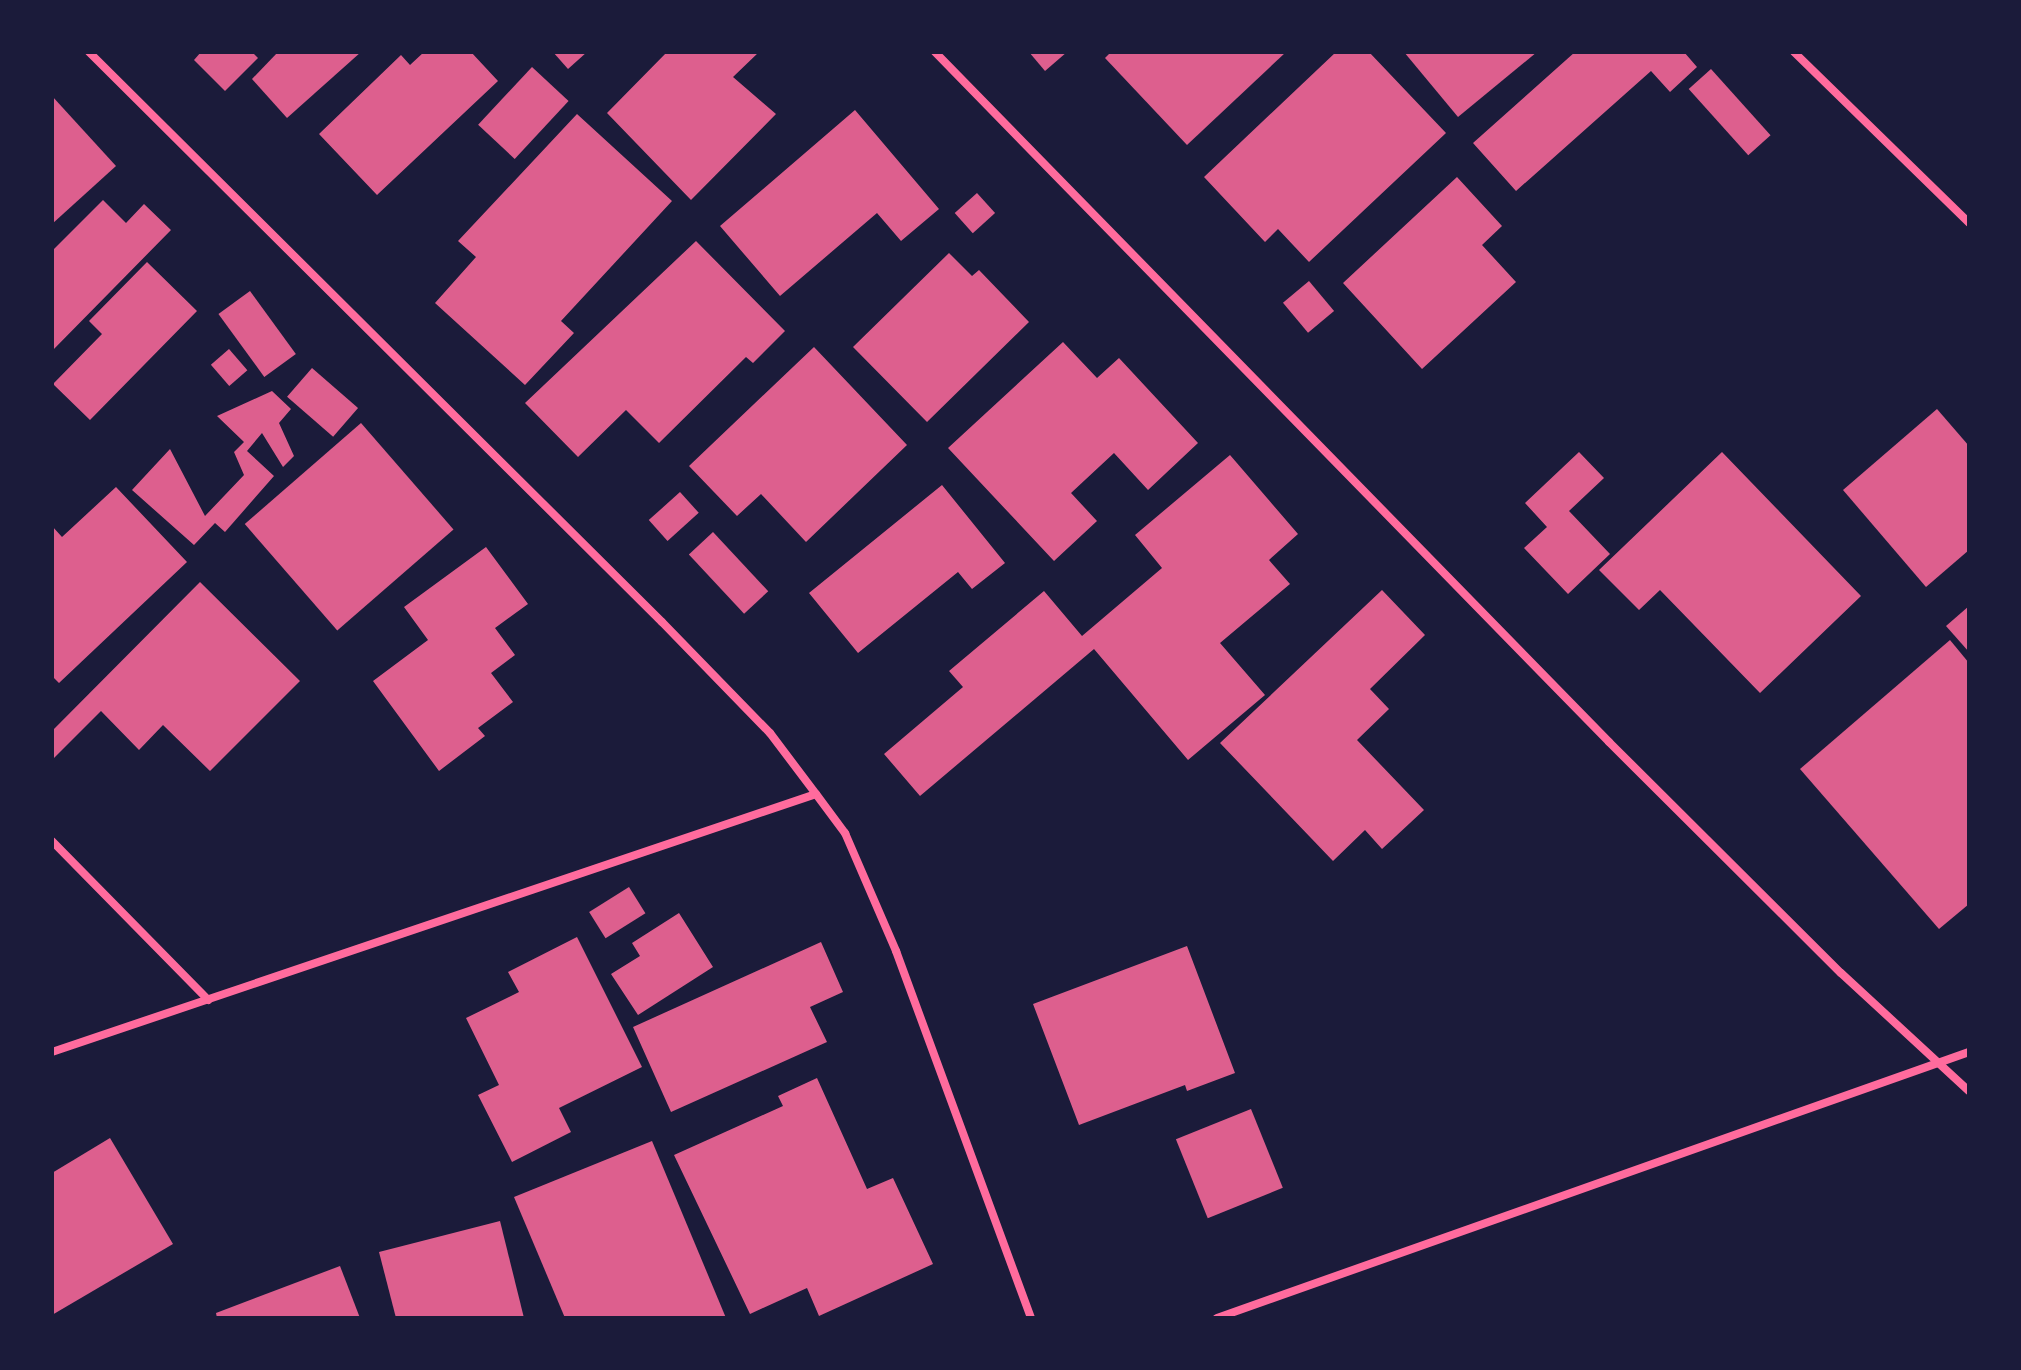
<!DOCTYPE html>
<style>
body{margin:0}
#map{position:relative;width:2021px;height:1370px;overflow:hidden;background:#1b1b3a;font-family:"Public Sans",sans-serif}
div>[style]{position:absolute}
.building>*{inset:0;background:#dd5f8e;transform-origin:0 0}
.minor>*{height:8px;margin:-4px;padding:0 4px;transform-origin:4px;border-radius:4px;background:#ff6b9d}
span{translate:-50% -50%;white-space:nowrap;text-align:center;line-height:1.15;-webkit-text-stroke:6px #1b1b3a;paint-order:stroke}
.frame{position:absolute;inset:0;border:54px solid #1b1b3a;pointer-events:none}
</style>
<div id="map">
<div class="building">
<i style="clip-path:polygon(201px 52px,252px 52px,258px 58px,225px 91px,194px 60px)"></i>
<i style="clip-path:polygon(278px 52px,361px 52px,287px 118px,252px 79px)"></i>
<i style="clip-path:polygon(424px 52px,471px 52px,498px 81px,377px 195px,319px 134px,401px 55px,410px 65px)"></i>
<i style="clip-path:polygon(553px 52px,587px 52px,568px 69px)"></i>
<i style="clip-path:polygon(667px 52px,759px 52px,733px 77px,776px 114px,691px 200px,607px 113px)"></i>
<i style="clip-path:polygon(1029px 52px,1067px 52px,1045px 71px)"></i>
<i style="clip-path:polygon(1111px 52px,1286px 52px,1187px 145px,1105px 58px)"></i>
<i style="clip-path:polygon(1336px 52px,1369px 52px,1446px 133px,1309px 262px,1278px 229px,1265px 242px,1204px 177px)"></i>
<i style="clip-path:polygon(1404px 52px,1537px 52px,1458px 117px)"></i>
<i style="clip-path:polygon(1575px 52px,1684px 52px,1697px 67px,1670px 92px,1651px 71px,1516px 191px,1473px 143px)"></i>
<i style="left:532px;top:67px;width:50px;height:79px;rotate:43deg"></i>
<i style="left:1711px;top:69px;width:89px;height:30px;rotate:48deg"></i>
<i style="clip-path:polygon(52px 96px,116px 166px,52px 224px)"></i>
<i style="clip-path:polygon(855px 110px,939px 209px,901px 241px,877px 213px,780px 296px,720px 226px)"></i>
<i style="clip-path:polygon(577px 114px,672px 201px,561px 321px,574px 333px,525px 385px,435px 303px,476px 257px,458px 241px)"></i>
<i style="clip-path:polygon(1457px 177px,1502px 226px,1482px 245px,1516px 282px,1422px 369px,1343px 283px)"></i>
<i style="left:977px;top:193px;width:27px;height:30px;rotate:48deg"></i>
<i style="clip-path:polygon(103px 200px,126px 223px,144px 204px,171px 230px,52px 351px,52px 251px)"></i>
<i style="clip-path:polygon(696px 241px,785px 331px,753px 363px,746px 357px,659px 443px,626px 410px,578px 457px,525px 403px)"></i>
<i style="clip-path:polygon(949px 253px,972px 276px,979px 270px,1029px 322px,927px 422px,853px 347px)"></i>
<i style="clip-path:polygon(147px 262px,197px 311px,90px 420px,53px 384px,102px 334px,89px 321px)"></i>
<i style="left:1309px;top:281px;width:39px;height:34px;rotate:50deg"></i>
<i style="left:250px;top:291px;width:78px;height:39px;rotate:54deg"></i>
<i style="clip-path:polygon(1063px 342px,1097px 378px,1119px 358px,1198px 443px,1148px 490px,1114px 453px,1071px 493px,1097px 521px,1054px 561px,948px 448px)"></i>
<i style="clip-path:polygon(814px 347px,907px 445px,806px 542px,761px 494px,737px 516px,689px 466px)"></i>
<i style="left:229px;top:349px;width:28px;height:24px;rotate:49deg"></i>
<i style="left:312px;top:368px;width:61px;height:38px;rotate:41deg"></i>
<i style="clip-path:polygon(272px 391px,291px 409px,279px 423px,294px 456px,283px 467px,262px 433px,247px 451px,274px 476px,225px 532px,215px 523px,194px 545px,132px 490px,170px 449px,205px 516px,244px 475px,234px 452px,244px 442px,217px 416px)"></i>
<i style="clip-path:polygon(1937px 409px,1969px 446px,1969px 550px,1926px 587px,1843px 490px)"></i>
<i style="left:361px;top:423px;width:141px;height:154px;rotate:49deg"></i>
<i style="clip-path:polygon(1579px 452px,1604px 478px,1569px 511px,1610px 554px,1568px 594px,1524px 548px,1547px 527px,1525px 503px)"></i>
<i style="clip-path:polygon(1722px 452px,1861px 596px,1760px 693px,1660px 590px,1639px 610px,1599px 570px)"></i>
<i style="clip-path:polygon(1230px 455px,1298px 534px,1269px 560px,1290px 584px,1220px 643px,1265px 695px,1188px 760px,1094px 649px,920px 796px,884px 754px,963px 687px,949px 671px,1044px 591px,1082px 636px,1162px 568px,1135px 535px)"></i>
<i style="clip-path:polygon(942px 485px,1005px 563px,972px 589px,958px 572px,858px 653px,809px 593px)"></i>
<i style="clip-path:polygon(116px 487px,187px 562px,59px 683px,52px 676px,52px 526px,62px 537px)"></i>
<i style="left:680px;top:492px;width:28px;height:42px;rotate:48deg"></i>
<i style="left:713px;top:532px;width:81px;height:33px;rotate:47deg"></i>
<i style="clip-path:polygon(486px 547px,528px 604px,495px 628px,515px 655px,491px 673px,513px 702px,478px 728px,485px 736px,439px 771px,373px 681px,428px 640px,404px 607px)"></i>
<i style="clip-path:polygon(200px 582px,300px 681px,210px 771px,163px 725px,139px 750px,101px 711px,52px 760px,52px 731px)"></i>
<i style="clip-path:polygon(1382px 590px,1425px 635px,1370px 689px,1389px 709px,1357px 740px,1424px 810px,1382px 849px,1365px 830px,1333px 861px,1220px 743px)"></i>
<i style="clip-path:polygon(1969px 606px,1969px 652px,1946px 626px)"></i>
<i style="clip-path:polygon(1950px 640px,1969px 663px,1969px 904px,1939px 929px,1800px 769px)"></i>
<i style="left:629px;top:887px;width:31px;height:47px;rotate:58deg"></i>
<i style="clip-path:polygon(679px 913px,713px 967px,638px 1015px,611px 974px,640px 956px,632px 943px)"></i>
<i style="clip-path:polygon(577px 937px,642px 1067px,559px 1108px,571px 1132px,512px 1162px,478px 1095px,499px 1085px,466px 1018px,519px 992px,508px 972px)"></i>
<i style="clip-path:polygon(821px 942px,843px 992px,810px 1007px,827px 1042px,671px 1112px,633px 1027px)"></i>
<i style="clip-path:polygon(1187px 946px,1235px 1073px,1187px 1091px,1185px 1085px,1079px 1125px,1033px 1004px)"></i>
<i style="clip-path:polygon(817px 1078px,867px 1189px,893px 1178px,933px 1264px,819px 1316px,807px 1288px,750px 1314px,674px 1155px,783px 1106px,778px 1096px)"></i>
<i style="left:1251px;top:1109px;width:85px;height:81px;rotate:68deg"></i>
<i style="clip-path:polygon(110px 1138px,173px 1244px,52px 1315px,52px 1173px)"></i>
<i style="clip-path:polygon(652px 1141px,726px 1318px,565px 1318px,514px 1197px)"></i>
<i style="clip-path:polygon(500px 1221px,524px 1318px,396px 1318px,379px 1252px)"></i>
<i style="clip-path:polygon(340px 1266px,360px 1318px,217px 1318px,216px 1313px)"></i>
</div>
<div class="minor">
<i style="left:89px;top:52px;width:808px;rotate:44.85deg"></i>
<i style="left:662px;top:622px;width:155px;rotate:45.8deg"></i>
<i style="left:770px;top:733px;width:76px;rotate:53deg"></i>
<i style="left:816px;top:794px;width:49px;rotate:53.4deg"></i>
<i style="left:845px;top:833px;width:129px;rotate:66.6deg"></i>
<i style="left:896px;top:951px;width:391px;rotate:69.8deg"></i>
<i style="left:935px;top:52px;width:965px;rotate:45.67deg"></i>
<i style="left:1609px;top:742px;width:327px;rotate:44.9deg"></i>
<i style="left:1841px;top:973px;width:174px;rotate:42.7deg"></i>
<i style="left:1794px;top:52px;width:245px;rotate:44.3deg"></i>
<i style="left:52px;top:841px;width:223px;rotate:45.5deg"></i>
<i style="left:52px;top:1052px;width:806px;rotate:-18.66deg"></i>
<i style="left:1217px;top:1318px;width:798px;rotate:-19.48deg"></i>
</div>
<div class="frame"></div>
</div>
